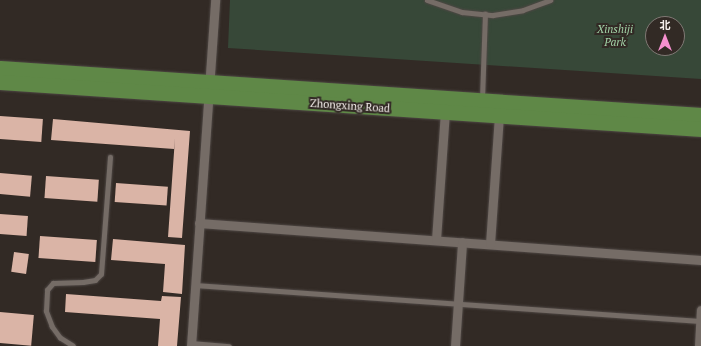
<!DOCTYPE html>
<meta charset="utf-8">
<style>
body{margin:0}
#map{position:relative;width:701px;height:346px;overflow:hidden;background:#322a25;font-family:"PT Serif","Noto Sans SC",serif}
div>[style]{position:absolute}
.green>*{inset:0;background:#374838}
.building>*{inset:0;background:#dab4a6;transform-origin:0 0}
.roads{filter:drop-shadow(0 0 1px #4e4744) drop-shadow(0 0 1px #4e4744)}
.lane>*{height:4.5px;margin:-2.25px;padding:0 2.25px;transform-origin:2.25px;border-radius:2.25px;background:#756c66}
.street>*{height:9px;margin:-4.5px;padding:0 4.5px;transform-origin:4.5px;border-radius:4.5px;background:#756c66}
.primary>*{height:15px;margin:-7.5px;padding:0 7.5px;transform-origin:7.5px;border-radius:7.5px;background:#5f8847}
span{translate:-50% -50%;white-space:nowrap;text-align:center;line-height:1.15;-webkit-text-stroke:4px #322a25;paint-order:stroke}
.park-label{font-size:11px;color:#a2d2a7;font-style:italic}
.street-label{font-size:11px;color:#f6f0ed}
.north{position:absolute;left:645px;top:16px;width:40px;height:40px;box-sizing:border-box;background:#322a25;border:1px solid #807975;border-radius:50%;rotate:0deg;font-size:11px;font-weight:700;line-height:16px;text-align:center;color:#f6f0ed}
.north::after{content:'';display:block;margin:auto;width:14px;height:18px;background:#f690cf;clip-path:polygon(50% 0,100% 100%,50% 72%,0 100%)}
</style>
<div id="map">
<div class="green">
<i style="clip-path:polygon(evenodd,230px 0,701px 0,701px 79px,228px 48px,230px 0,653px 24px,677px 24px,677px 48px,653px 48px,653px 24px)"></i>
</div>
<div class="building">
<i style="left:0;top:116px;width:43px;height:23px;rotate:4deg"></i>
<i style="clip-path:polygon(53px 119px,190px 131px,182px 238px,168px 237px,175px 138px,174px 149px,51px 140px)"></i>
<i style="left:0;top:173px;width:32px;height:21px;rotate:5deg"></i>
<i style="left:46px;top:176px;width:53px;height:22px;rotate:4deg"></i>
<i style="left:116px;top:183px;width:52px;height:19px;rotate:4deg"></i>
<i style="left:0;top:214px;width:28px;height:20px;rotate:4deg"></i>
<i style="left:40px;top:236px;width:57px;height:22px;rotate:4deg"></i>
<i style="clip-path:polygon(113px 239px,185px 245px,182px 294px,163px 292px,165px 264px,111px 260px)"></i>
<i style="left:14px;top:252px;width:15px;height:20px;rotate:8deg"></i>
<i style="clip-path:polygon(66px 294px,161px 301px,162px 296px,181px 297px,177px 346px,158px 346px,160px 319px,65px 312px)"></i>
<i style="left:0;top:312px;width:34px;height:31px;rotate:5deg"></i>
</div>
<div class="roads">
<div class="lane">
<i style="left:427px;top:0;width:37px;rotate:19deg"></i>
<i style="left:462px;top:12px;width:31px;rotate:6deg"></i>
<i style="left:493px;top:15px;width:30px;rotate:-9deg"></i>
<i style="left:523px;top:10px;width:29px;rotate:-20deg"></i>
<i style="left:482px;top:99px;width:85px;rotate:-88deg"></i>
<i style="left:195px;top:285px;width:506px;rotate:4.08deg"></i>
<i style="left:191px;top:343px;width:38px;rotate:5deg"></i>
<i style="left:73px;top:346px;width:15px;rotate:-148deg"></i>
<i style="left:60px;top:338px;width:14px;rotate:-126deg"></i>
<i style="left:52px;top:327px;width:17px;rotate:-111deg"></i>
<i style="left:46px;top:311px;width:21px;rotate:-87deg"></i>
<i style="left:47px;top:290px;width:9px;rotate:-49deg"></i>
<i style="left:53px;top:283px;width:30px;rotate:-2deg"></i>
<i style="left:83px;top:282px;width:12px;rotate:-9deg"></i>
<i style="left:95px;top:280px;width:8px;rotate:-45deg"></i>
<i style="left:101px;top:274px;width:117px;rotate:-85.6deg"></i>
</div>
<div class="street">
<i style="left:199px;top:223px;width:503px;rotate:4.22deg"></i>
<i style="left:436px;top:240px;width:128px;rotate:-86deg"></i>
<i style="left:490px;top:244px;width:128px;rotate:-86deg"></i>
<i style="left:191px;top:346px;width:347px;rotate:-86deg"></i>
<i style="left:455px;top:346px;width:104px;rotate:-86.1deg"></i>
<i style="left:699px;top:346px;width:36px;rotate:-87deg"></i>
</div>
<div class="primary">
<i style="left:0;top:68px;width:703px;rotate:3.84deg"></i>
<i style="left:0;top:82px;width:703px;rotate:3.84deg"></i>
</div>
</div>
<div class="park-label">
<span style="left:615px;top:36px">Xinshiji<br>Park</span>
</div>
<div class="street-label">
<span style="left:350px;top:106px;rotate:4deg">Zhongxing Road</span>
</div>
<div class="north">北</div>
</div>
